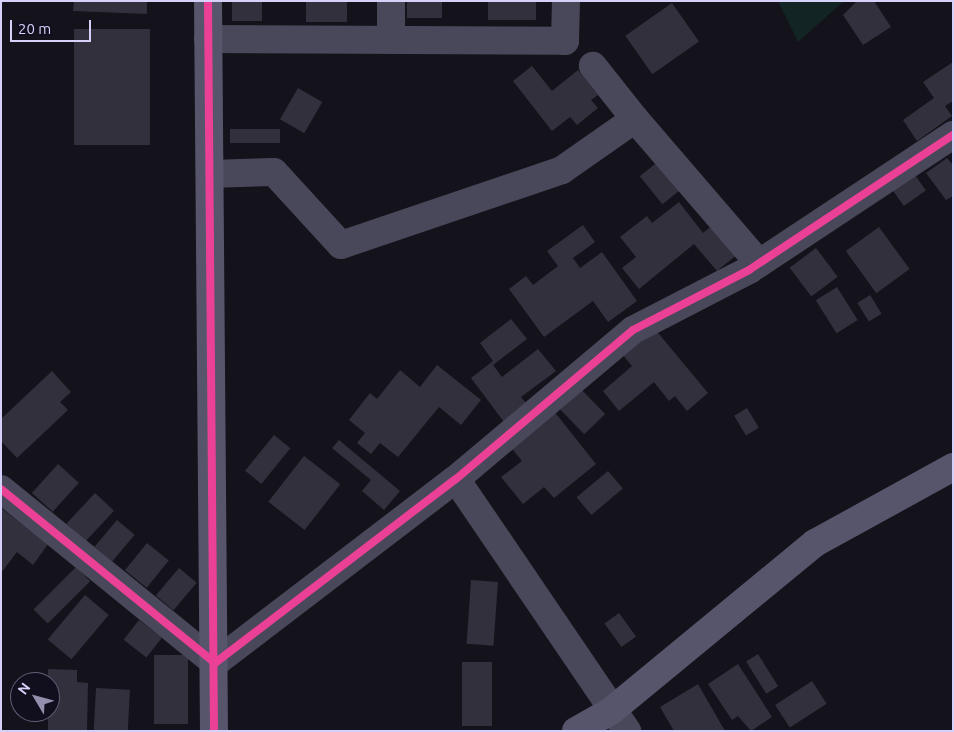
<!DOCTYPE html>
<style>
body{margin:0}
#map{position:relative;width:954px;height:732px;overflow:hidden;background:#14121a;font-family:Ubuntu,sans-serif}
div>[style]{position:absolute}
.green>*{inset:0;background:#132424}
.building>*{inset:0;background:#32303d;transform-origin:0 0}
.street>*{height:28px;margin:-14px;padding:0 14px;transform-origin:14px;border-radius:14px;background:#49485a}
.secondary>*{height:28px;margin:-14px;padding:0 14px;transform-origin:14px;border-radius:14px;background:#56556c}
.cycleway>*{height:8px;margin:-4px;padding:0 4px;transform-origin:4px;border-radius:4px;background:#ea4096}
span{translate:-50% -50%;white-space:nowrap;text-align:center;line-height:1.15;-webkit-text-stroke:4px #110f1e;paint-order:stroke}
.frame{position:absolute;inset:0;border:2px solid #d6d1f9;pointer-events:none}
.north{position:absolute;left:10px;top:672px;width:50px;height:50px;box-sizing:border-box;background:#110f1e;border:1px solid #605d76;border-radius:50%;rotate:307deg;font-size:14px;font-weight:700;line-height:20px;text-align:center;color:#d6d1f9}
.north::after{content:'';display:block;margin:auto;width:18px;height:22px;background:#928eab;clip-path:polygon(50% 0,100% 100%,50% 72%,0 100%)}
.scale{position:absolute;left:10px;top:20px;width:81px;height:22px;box-sizing:border-box;border:2px solid #d6d1f9;border-top:0;padding-left:6px;font-size:15px;line-height:18px;white-space:nowrap;color:#d6d1f9;-webkit-text-stroke:4px #110f1e;paint-order:stroke}
</style>
<div id="map">
<div class="green">
<i style="clip-path:polygon(778px 1px,844px 1px,798px 42px)"></i>
</div>
<div class="building">
<i style="clip-path:polygon(74px 1px,147px 1px,147px 14px,73px 11px)"></i>
<i style="left:232px;top:1px;width:30px;height:20px"></i>
<i style="left:306px;top:1px;width:41px;height:21px"></i>
<i style="left:407px;top:1px;width:35px;height:17px"></i>
<i style="left:488px;top:1px;width:48px;height:19px"></i>
<i style="clip-path:polygon(857px 1px,874px 1px,891px 27px,863px 45px,843px 15px)"></i>
<i style="left:672px;top:3px;width:47px;height:57px;rotate:55deg"></i>
<i style="left:74px;top:29px;width:76px;height:116px"></i>
<i style="clip-path:polygon(953px 62px,953px 101px,945px 106px,952px 116px,917px 141px,903px 120px,934px 98px,923px 82px)"></i>
<i style="clip-path:polygon(532px 66px,552px 91px,578px 70px,598px 95px,591px 100px,598px 108px,577px 125px,570px 117px,552px 131px,513px 81px)"></i>
<i style="left:298px;top:88px;width:28px;height:36px;rotate:30deg"></i>
<i style="left:230px;top:129px;width:50px;height:14px"></i>
<i style="clip-path:polygon(947px 158px,953px 165px,953px 196px,946px 200px,926px 173px)"></i>
<i style="left:660px;top:160px;width:36px;height:26px;rotate:51deg"></i>
<i style="left:915px;top:175px;width:19px;height:27px;rotate:55deg"></i>
<i style="clip-path:polygon(679px 202px,703px 233px,715px 223px,739px 253px,717px 271px,694px 244px,639px 289px,622px 268px,636px 257px,620px 237px,647px 216px,652px 223px)"></i>
<i style="clip-path:polygon(583px 225px,595px 242px,573px 258px,580px 268px,602px 252px,637px 301px,608px 322px,593px 301px,544px 337px,509px 289px,526px 276px,533px 285px,558px 266px,547px 251px)"></i>
<i style="left:879px;top:227px;width:52px;height:41px;rotate:54deg"></i>
<i style="left:816px;top:248px;width:36px;height:33px;rotate:53deg"></i>
<i style="left:837px;top:287px;width:39px;height:25px;rotate:58deg"></i>
<i style="left:870px;top:295px;width:22px;height:15px;rotate:58deg"></i>
<i style="clip-path:polygon(511px 319px,527px 339px,493px 365px,502px 377px,538px 349px,556px 371px,521px 397px,527px 404px,504px 422px,471px 378px,493px 361px,480px 343px)"></i>
<i style="clip-path:polygon(654px 328px,708px 393px,687px 411px,675px 396px,669px 401px,654px 382px,619px 411px,603px 391px,632px 366px,622px 354px)"></i>
<i style="clip-path:polygon(437px 365px,481px 400px,461px 425px,439px 407px,398px 457px,380px 443px,371px 454px,357px 443px,365px 433px,349px 420px,370px 393px,377px 399px,400px 370px,420px 387px)"></i>
<i style="clip-path:polygon(52px 371px,71px 392px,60px 402px,68px 410px,17px 458px,1px 441px,1px 419px)"></i>
<i style="left:578px;top:386px;width:39px;height:29px;rotate:46deg"></i>
<i style="left:747px;top:408px;width:23px;height:15px;rotate:59deg"></i>
<i style="clip-path:polygon(553px 410px,596px 464px,554px 498px,544px 487px,523px 504px,501px 477px,522px 461px,509px 445px)"></i>
<i style="left:274px;top:435px;width:21px;height:46px;rotate:39deg"></i>
<i style="clip-path:polygon(339px 440px,400px 491px,384px 510px,362px 491px,371px 480px,332px 448px)"></i>
<i style="left:304px;top:456px;width:46px;height:58px;rotate:38deg"></i>
<i style="left:58px;top:464px;width:28px;height:39px;rotate:42deg"></i>
<i style="left:608px;top:471px;width:23px;height:41px;rotate:50deg"></i>
<i style="left:95px;top:493px;width:26px;height:42px;rotate:43deg"></i>
<i style="clip-path:polygon(1px 508px,48px 544px,33px 565px,17px 552px,1px 573px)"></i>
<i style="left:117px;top:520px;width:23px;height:35px;rotate:40deg"></i>
<i style="left:147px;top:543px;width:28px;height:35px;rotate:39deg"></i>
<i style="left:76px;top:567px;width:20px;height:60px;rotate:45deg"></i>
<i style="left:179px;top:568px;width:23px;height:36px;rotate:40deg"></i>
<i style="left:471px;top:580px;width:27px;height:64px;rotate:4deg"></i>
<i style="left:85px;top:595px;width:31px;height:58px;rotate:40deg"></i>
<i style="left:619px;top:613px;width:29px;height:18px;rotate:54deg"></i>
<i style="left:139px;top:620px;width:29px;height:25px;rotate:38deg"></i>
<i style="left:758px;top:654px;width:38px;height:14px;rotate:58deg"></i>
<i style="left:154px;top:655px;width:34px;height:69px"></i>
<i style="left:462px;top:662px;width:30px;height:64px"></i>
<i style="clip-path:polygon(738px 664px,772px 717px,751px 731px,738px 716px,732px 720px,708px 684px)"></i>
<i style="clip-path:polygon(48px 669px,77px 670px,77px 682px,88px 683px,87px 731px,48px 731px)"></i>
<i style="left:812px;top:681px;width:27px;height:44px;rotate:57deg"></i>
<i style="clip-path:polygon(698px 684px,725px 731px,674px 731px,660px 707px)"></i>
<i style="left:96px;top:688px;width:34px;height:43px;rotate:3deg"></i>
</div>
<div class="street">
<i style="left:208px;top:39px;width:357px;rotate:0.3deg"></i>
<i style="left:565px;top:41px;width:40px;rotate:-88.6deg"></i>
<i style="left:391px;top:40px;width:39px;rotate:-90deg"></i>
<i style="left:635px;top:119px;width:190px;rotate:49.3deg"></i>
<i style="left:210px;top:174px;width:64px;rotate:-1.8deg"></i>
<i style="left:274px;top:172px;width:99px;rotate:47.5deg"></i>
<i style="left:341px;top:245px;width:233px;rotate:-18.7deg"></i>
<i style="left:562px;top:170px;width:89px;rotate:-34.9deg"></i>
<i style="left:635px;top:119px;width:68px;rotate:-128.4deg"></i>
<i style="left:456px;top:479px;width:305px;rotate:55.8deg"></i>
<i style="left:1px;top:489px;width:276px;rotate:39.1deg"></i>
<i style="left:215px;top:663px;width:303px;rotate:-37.4deg"></i>
<i style="left:456px;top:479px;width:231px;rotate:-40.1deg"></i>
<i style="left:633px;top:330px;width:131px;rotate:-27.3deg"></i>
<i style="left:749px;top:270px;width:245px;rotate:-33.5deg"></i>
</div>
<div class="secondary">
<i style="left:208px;top:1px;width:730px;rotate:89.53deg"></i>
<i style="left:576px;top:731px;width:40px;rotate:-29.7deg"></i>
<i style="left:611px;top:711px;width:264px;rotate:-39.5deg"></i>
<i style="left:815px;top:543px;width:158px;rotate:-28.8deg"></i>
</div>
<div class="cycleway">
<i style="left:208px;top:1px;width:730px;rotate:89.53deg"></i>
<i style="left:1px;top:489px;width:276px;rotate:39.1deg"></i>
<i style="left:215px;top:663px;width:303px;rotate:-37.4deg"></i>
<i style="left:456px;top:479px;width:231px;rotate:-40.1deg"></i>
<i style="left:633px;top:330px;width:131px;rotate:-27.3deg"></i>
<i style="left:749px;top:270px;width:245px;rotate:-33.5deg"></i>
</div>
<div class="frame"></div>
<div class="north">N</div>
<div class="scale">20 m</div>
</div>
